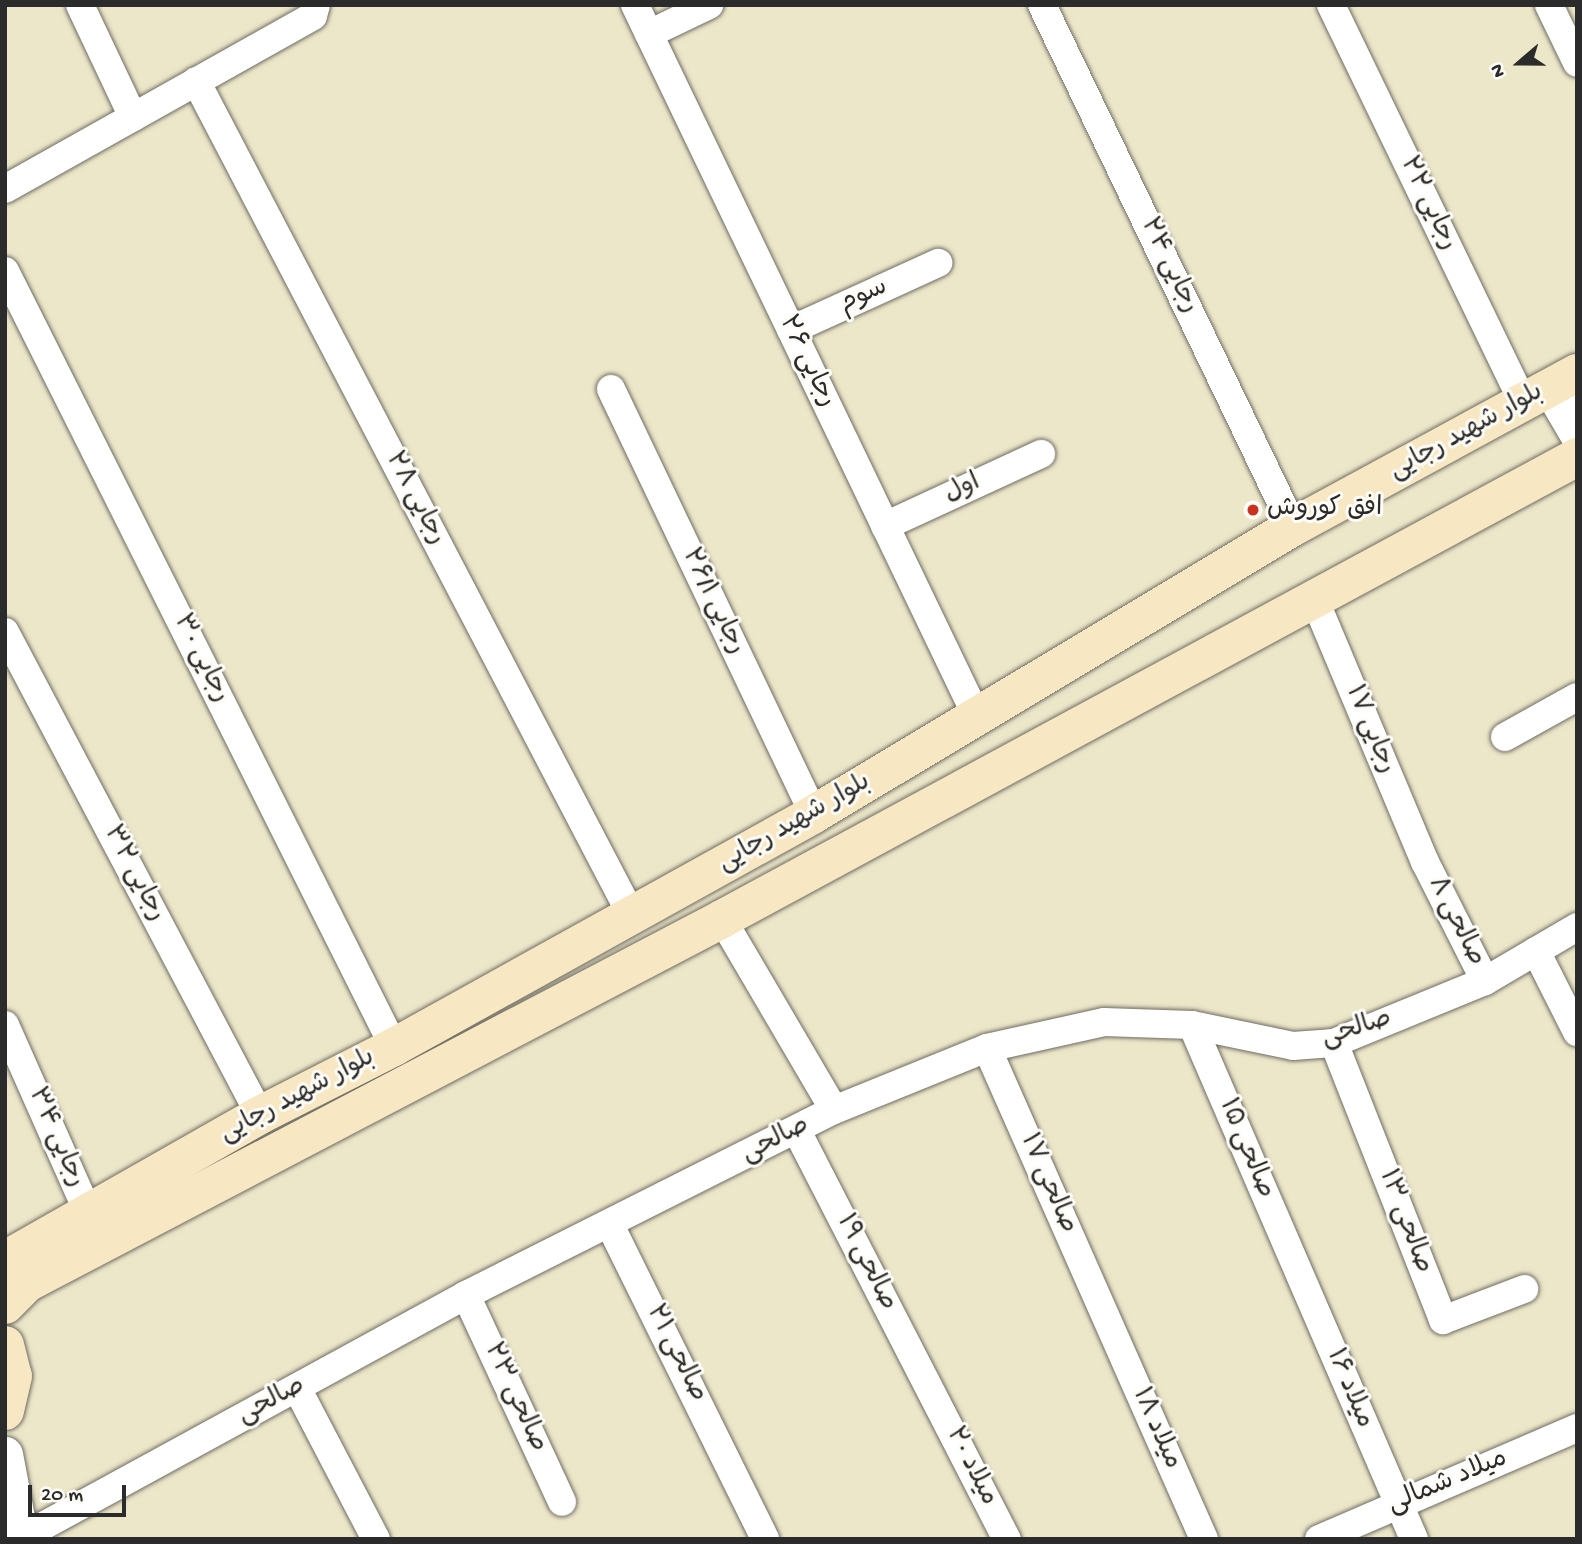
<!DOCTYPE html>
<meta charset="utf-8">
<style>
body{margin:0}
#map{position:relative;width:1582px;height:1544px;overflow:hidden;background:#ede7ca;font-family:"Gochi Hand","Playpen Sans Arabic",sans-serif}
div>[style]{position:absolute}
.roads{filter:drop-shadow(0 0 2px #6f6d63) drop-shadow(0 0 2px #6f6d63)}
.minor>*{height:28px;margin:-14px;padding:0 14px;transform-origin:14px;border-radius:14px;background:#fff}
.tertiary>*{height:35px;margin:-17.5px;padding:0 17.5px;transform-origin:17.5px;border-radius:17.5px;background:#fff}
.secondary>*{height:38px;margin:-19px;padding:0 19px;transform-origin:19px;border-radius:19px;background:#f8e7c3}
.dots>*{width:19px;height:19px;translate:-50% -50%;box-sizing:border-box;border:4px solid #fdfcf7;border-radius:50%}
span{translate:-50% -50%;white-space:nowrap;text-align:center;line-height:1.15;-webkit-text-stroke:6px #fdfcf7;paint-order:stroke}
.street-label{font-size:26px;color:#2b2b2b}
.poi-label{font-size:26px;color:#2b2b2b}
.left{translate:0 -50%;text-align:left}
.frame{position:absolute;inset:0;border:7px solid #2b2b2b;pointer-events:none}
.north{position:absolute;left:1484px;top:28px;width:70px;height:70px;-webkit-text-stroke:5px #fdfcf7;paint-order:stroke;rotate:250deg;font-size:19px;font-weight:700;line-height:28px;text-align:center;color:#2b2b2b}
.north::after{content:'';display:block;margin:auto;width:24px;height:32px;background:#2b2b2b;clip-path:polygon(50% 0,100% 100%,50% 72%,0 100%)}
.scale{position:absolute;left:28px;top:1485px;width:98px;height:32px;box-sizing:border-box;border:4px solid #2b2b2b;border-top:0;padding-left:9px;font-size:21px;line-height:24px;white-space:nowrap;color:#2b2b2b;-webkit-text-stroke:5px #fdfcf7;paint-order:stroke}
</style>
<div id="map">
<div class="roads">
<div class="minor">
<i style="left:80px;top:5px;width:124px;rotate:64.7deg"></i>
<i style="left:635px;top:5px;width:792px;rotate:64.34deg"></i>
<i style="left:1042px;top:5px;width:579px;rotate:64.32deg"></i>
<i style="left:1331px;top:5px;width:442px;rotate:64.2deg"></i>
<i style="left:1549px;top:5px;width:64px;rotate:64.2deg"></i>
<i style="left:649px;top:34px;width:67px;rotate:-25.8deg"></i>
<i style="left:196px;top:81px;width:942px;rotate:62.43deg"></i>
<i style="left:5px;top:189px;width:353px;rotate:-29.3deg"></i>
<i style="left:313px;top:16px;width:11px;rotate:-75deg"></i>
<i style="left:5px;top:271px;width:868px;rotate:63.38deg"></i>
<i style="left:791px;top:330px;width:162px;rotate:-24.5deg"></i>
<i style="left:611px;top:389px;width:471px;rotate:64.5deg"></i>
<i style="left:885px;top:526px;width:172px;rotate:-24.8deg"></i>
<i style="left:1314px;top:598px;width:286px;rotate:67.2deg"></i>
<i style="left:1425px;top:862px;width:133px;rotate:63.2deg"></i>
<i style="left:5px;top:632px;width:546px;rotate:62.17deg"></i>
<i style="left:1505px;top:737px;width:82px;rotate:-29.1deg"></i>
<i style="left:722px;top:919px;width:221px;rotate:59.6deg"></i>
<i style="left:1536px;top:951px;width:91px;rotate:63.2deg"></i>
<i style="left:5px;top:1025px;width:205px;rotate:66.1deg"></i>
<i style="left:1192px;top:1025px;width:560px;rotate:66.64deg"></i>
<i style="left:1334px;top:1043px;width:298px;rotate:68.5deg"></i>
<i style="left:1443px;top:1320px;width:87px;rotate:-20.9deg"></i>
<i style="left:987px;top:1048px;width:537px;rotate:66.16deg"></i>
<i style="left:797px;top:1131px;width:459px;rotate:62.8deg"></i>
<i style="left:610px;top:1225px;width:350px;rotate:63.7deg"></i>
<i style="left:466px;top:1295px;width:228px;rotate:65.1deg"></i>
<i style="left:297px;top:1388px;width:170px;rotate:62.4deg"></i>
<i style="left:21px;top:1538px;width:507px;rotate:-28.64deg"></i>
<i style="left:466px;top:1295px;width:412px;rotate:-26.7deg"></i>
<i style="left:834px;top:1110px;width:165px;rotate:-22.1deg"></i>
<i style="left:987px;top:1048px;width:120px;rotate:-12.5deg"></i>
<i style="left:1104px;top:1022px;width:88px;rotate:2deg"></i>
<i style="left:1192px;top:1025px;width:103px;rotate:11.7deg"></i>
<i style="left:1293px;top:1046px;width:41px;rotate:-4.2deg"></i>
<i style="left:1334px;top:1043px;width:163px;rotate:-22.3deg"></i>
<i style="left:1485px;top:981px;width:107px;rotate:-30.4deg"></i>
<i style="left:1319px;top:1539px;width:281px;rotate:-23.3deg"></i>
</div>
<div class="tertiary">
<i style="left:1550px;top:388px;width:53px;rotate:59.6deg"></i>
<i style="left:5px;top:1454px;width:86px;rotate:79.3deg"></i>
</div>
<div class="secondary">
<i style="left:5px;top:1260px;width:293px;rotate:-29.6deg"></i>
<i style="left:260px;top:1115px;width:150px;rotate:-26.9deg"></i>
<i style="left:394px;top:1047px;width:480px;rotate:-29deg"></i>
<i style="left:814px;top:814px;width:558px;rotate:-30.93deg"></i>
<i style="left:1293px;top:527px;width:323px;rotate:-28.5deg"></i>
<i style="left:5px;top:1305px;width:31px;rotate:-45deg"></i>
<i style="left:27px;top:1283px;width:785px;rotate:-27.64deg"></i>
<i style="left:722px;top:919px;width:972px;rotate:-28.38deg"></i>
<i style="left:5px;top:1345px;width:32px;rotate:76deg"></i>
<i style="left:13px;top:1376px;width:36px;rotate:103deg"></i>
</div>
</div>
<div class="dots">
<i style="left:1253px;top:510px;background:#c8321e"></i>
</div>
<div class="street-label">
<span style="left:1427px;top:204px;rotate:64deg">رجایی ۲۲</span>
<span style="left:1168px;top:266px;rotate:64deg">رجایی ۲۴</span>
<span style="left:864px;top:297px;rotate:-24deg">سوم</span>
<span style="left:806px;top:362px;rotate:64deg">رجایی ۲۶</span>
<span style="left:1467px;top:433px;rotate:-29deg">بلوار شهید رجایی</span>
<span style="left:963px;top:490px;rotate:-25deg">اول</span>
<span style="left:414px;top:499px;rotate:62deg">رجایی ۲۸</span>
<span style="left:712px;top:602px;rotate:64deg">رجایی ۲۶/۱</span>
<span style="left:200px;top:659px;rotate:63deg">رجایی ۳۰</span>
<span style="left:1369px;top:730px;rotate:67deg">رجایی ۱۷</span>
<span style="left:795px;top:824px;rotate:-30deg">بلوار شهید رجایی</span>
<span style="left:133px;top:874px;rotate:62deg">رجایی ۳۲</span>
<span style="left:1455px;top:922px;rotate:63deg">صالحی ۸</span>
<span style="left:1357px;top:1030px;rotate:-18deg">صالحی</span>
<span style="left:298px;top:1097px;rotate:-28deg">بلوار شهید رجایی</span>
<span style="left:55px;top:1138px;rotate:66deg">رجایی ۳۴</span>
<span style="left:776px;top:1141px;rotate:-27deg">صالحی</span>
<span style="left:1245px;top:1149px;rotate:67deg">صالحی ۱۵</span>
<span style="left:1047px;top:1184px;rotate:66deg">صالحی ۱۷</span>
<span style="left:1404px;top:1222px;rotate:69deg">صالحی ۱۳</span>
<span style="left:865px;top:1263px;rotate:63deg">صالحی ۱۹</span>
<span style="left:675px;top:1354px;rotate:63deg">صالحی ۲۱</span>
<span style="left:1348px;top:1389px;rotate:67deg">میلاد ۱۶</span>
<span style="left:514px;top:1398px;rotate:65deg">صالحی ۲۳</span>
<span style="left:272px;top:1402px;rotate:-28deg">صالحی</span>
<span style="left:1155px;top:1429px;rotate:66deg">میلاد ۱۸</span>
<span style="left:970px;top:1467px;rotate:63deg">میلاد ۲۰</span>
<span style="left:1448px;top:1483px;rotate:-23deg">میلاد شمالی</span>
</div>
<div class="poi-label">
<span class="left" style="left:1267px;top:510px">افق کوروش</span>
</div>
<div class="frame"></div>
<div class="north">N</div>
<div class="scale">20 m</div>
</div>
